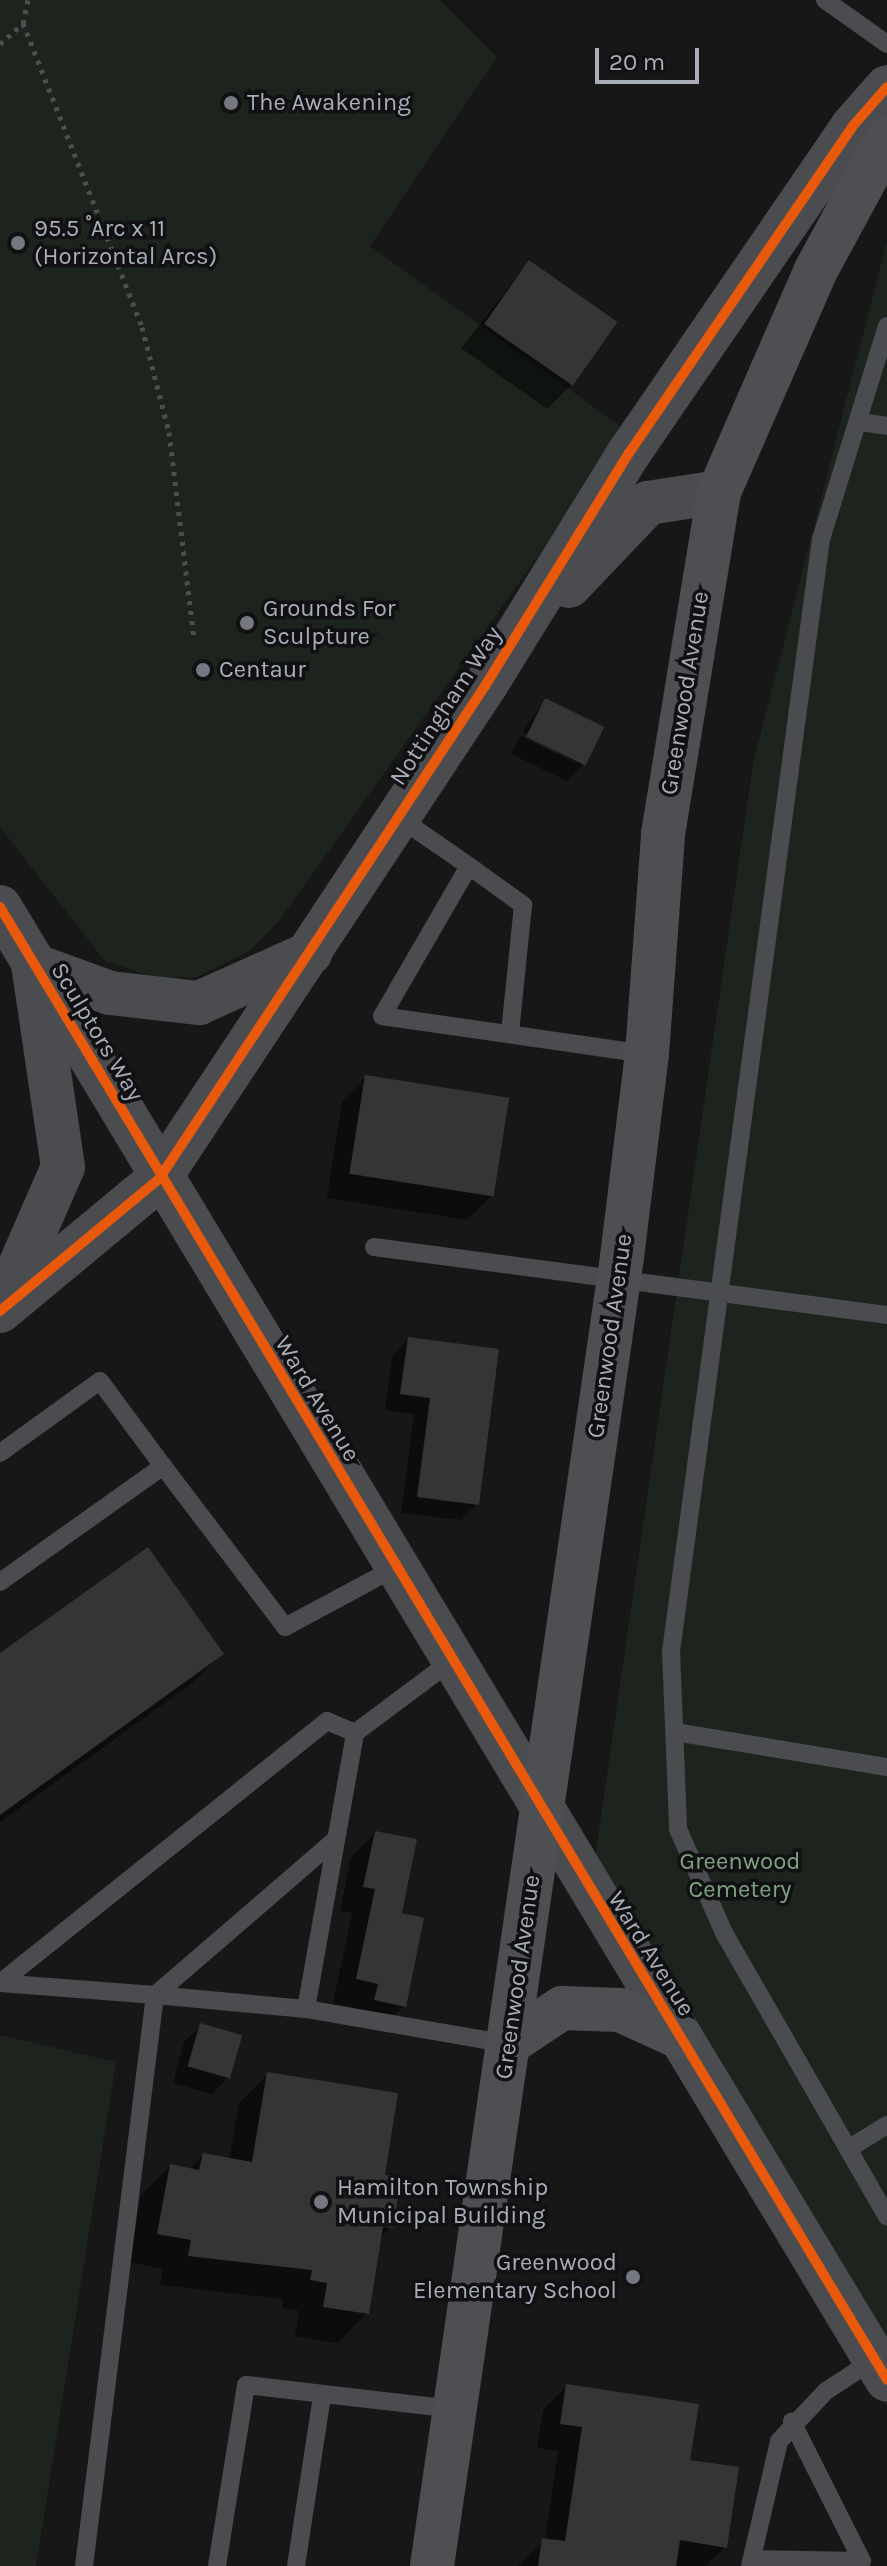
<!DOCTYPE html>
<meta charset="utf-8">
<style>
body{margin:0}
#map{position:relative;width:887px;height:2566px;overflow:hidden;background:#171717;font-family:Karla,sans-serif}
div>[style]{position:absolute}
.green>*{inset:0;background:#1d241e}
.shadow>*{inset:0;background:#0007}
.building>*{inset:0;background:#353536;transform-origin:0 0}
.path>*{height:5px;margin-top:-2.5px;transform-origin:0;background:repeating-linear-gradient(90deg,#4d4e52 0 4px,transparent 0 10px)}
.service>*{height:18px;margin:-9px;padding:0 9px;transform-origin:9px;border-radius:9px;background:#4b4c50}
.tertiary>*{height:44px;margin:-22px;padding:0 22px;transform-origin:22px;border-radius:22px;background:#4b4c50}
.primary>*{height:44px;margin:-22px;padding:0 22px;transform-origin:22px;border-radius:22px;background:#4d4f52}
.cycleway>*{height:10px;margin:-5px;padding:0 5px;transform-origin:5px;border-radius:5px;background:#e8590c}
.dots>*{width:22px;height:22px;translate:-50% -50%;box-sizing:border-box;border:4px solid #111113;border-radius:50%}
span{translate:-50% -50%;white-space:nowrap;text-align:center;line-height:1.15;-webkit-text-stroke:7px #111113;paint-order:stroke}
.poi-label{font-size:24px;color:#a8adb8}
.left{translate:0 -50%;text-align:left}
.right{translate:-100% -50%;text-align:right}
.street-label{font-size:24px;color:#a8adb8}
.park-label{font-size:24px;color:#7fa381}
.scale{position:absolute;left:595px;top:48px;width:104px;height:36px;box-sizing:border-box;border:4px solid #a8adb8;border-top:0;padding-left:10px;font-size:24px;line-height:28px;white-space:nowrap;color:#a8adb8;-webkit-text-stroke:6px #111113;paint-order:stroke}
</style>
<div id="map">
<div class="green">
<i style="clip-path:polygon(0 0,440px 0,497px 57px,370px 246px,627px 431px,279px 921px,250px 951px,197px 977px,156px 978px,105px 961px,0 827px)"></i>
<i style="clip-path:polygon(887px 241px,887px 2406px,588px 1907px,753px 764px)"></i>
<i style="clip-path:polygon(0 2035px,116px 2062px,36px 2566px,0 2566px)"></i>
</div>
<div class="shadow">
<i style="clip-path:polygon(529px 262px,571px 385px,547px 409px,461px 348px)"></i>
<i style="clip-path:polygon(545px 701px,584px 764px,567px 781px,511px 754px,520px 736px,580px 765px,522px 732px)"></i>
<i style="clip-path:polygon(366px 1077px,492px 1195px,467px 1220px,327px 1198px,342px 1101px)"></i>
<i style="clip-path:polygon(409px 1339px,477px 1504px,461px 1520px,401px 1513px,414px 1414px,385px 1410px,392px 1356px)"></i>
<i style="clip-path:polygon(222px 1654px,191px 1684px,0 1822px,0 1656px)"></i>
<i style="clip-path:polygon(375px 1833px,399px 1914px,404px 2006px,379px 2030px,351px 2024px,355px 2008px,333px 2003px,352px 1913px,340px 1911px,351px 1858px)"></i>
<i style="clip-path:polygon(201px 2026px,228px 2077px,212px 2094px,173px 2083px,184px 2042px)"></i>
<i style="clip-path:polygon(268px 2074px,382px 2176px,391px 2227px,379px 2239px,367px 2313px,338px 2343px,295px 2336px,299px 2311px,282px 2308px,283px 2299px,160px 2285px,163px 2269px,129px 2262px,141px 2195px,170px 2166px,188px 2170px,203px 2155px,229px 2160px,239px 2103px)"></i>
<i style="clip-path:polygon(567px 2386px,688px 2462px,725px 2547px,706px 2566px,518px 2566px,545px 2540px,558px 2451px,537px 2448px,543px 2410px)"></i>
</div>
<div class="building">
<i style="left:529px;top:260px;width:108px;height:78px;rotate:35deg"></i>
<i style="left:545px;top:698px;width:66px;height:43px;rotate:26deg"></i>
<i style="left:365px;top:1075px;width:146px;height:100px;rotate:9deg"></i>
<i style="clip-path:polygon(408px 1337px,499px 1349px,479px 1505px,417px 1497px,430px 1398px,400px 1394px)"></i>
<i style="clip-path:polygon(148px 1547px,224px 1654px,0 1815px,0 1653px)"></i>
<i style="clip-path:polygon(375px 1831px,417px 1839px,402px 1913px,424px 1918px,406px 2007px,374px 2000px,378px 1984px,356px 1979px,375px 1889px,363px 1887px)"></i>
<i style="left:200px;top:2023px;width:44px;height:45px;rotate:16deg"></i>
<i style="clip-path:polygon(267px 2072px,398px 2093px,385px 2175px,401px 2177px,393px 2228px,383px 2227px,369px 2314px,323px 2307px,327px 2283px,310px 2280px,312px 2270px,188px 2256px,191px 2240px,157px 2234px,170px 2164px,199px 2170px,203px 2153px,252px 2162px)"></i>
<i style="clip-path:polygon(566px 2384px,699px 2404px,690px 2460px,739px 2467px,727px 2548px,680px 2540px,676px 2566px,538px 2566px,542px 2538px,565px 2541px,582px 2427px,560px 2424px)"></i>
</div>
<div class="path">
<i style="left:28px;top:0;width:24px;rotate:102deg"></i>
<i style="left:23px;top:23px;width:326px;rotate:68.6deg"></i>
<i style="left:142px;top:327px;width:108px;rotate:75.6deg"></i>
<i style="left:169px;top:432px;width:209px;rotate:83.1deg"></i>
<i style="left:0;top:44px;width:31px;rotate:-42deg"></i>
</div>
<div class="service">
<i style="left:825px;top:0;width:76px;rotate:35.4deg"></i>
<i style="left:887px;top:326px;width:223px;rotate:107.2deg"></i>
<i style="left:821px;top:539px;width:1122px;rotate:97.68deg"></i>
<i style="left:671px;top:1651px;width:178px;rotate:87.7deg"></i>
<i style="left:678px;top:1829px;width:114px;rotate:66.1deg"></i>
<i style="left:724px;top:1933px;width:327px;rotate:60.1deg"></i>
<i style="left:860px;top:422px;width:27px;rotate:8deg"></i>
<i style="left:398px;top:817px;width:86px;rotate:34.6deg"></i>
<i style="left:469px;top:866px;width:173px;rotate:120.1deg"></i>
<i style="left:382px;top:1016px;width:268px;rotate:8.2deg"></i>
<i style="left:469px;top:866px;width:67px;rotate:35.8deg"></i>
<i style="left:523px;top:905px;width:130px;rotate:95.8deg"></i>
<i style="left:374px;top:1247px;width:517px;rotate:7.55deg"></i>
<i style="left:0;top:1453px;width:123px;rotate:-35.8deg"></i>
<i style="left:100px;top:1381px;width:106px;rotate:53.5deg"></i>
<i style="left:0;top:1582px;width:200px;rotate:-35.4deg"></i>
<i style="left:163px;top:1466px;width:202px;rotate:52.8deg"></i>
<i style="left:285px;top:1627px;width:125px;rotate:-28.2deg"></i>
<i style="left:675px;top:1732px;width:215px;rotate:9.4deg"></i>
<i style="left:336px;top:1839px;width:239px;rotate:139.2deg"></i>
<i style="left:155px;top:1995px;width:155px;rotate:-175.6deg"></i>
<i style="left:0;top:1983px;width:419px;rotate:-38.7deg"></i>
<i style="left:327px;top:1721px;width:30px;rotate:23deg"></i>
<i style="left:306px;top:2009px;width:280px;rotate:-79.9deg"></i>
<i style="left:355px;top:1733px;width:119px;rotate:-36.8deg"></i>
<i style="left:848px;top:2149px;width:46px;rotate:-31.6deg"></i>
<i style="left:752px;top:2559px;width:110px;rotate:1deg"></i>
<i style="left:862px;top:2561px;width:156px;rotate:-116.7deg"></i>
<i style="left:84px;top:2566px;width:575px;rotate:-82.91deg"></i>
<i style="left:155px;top:1995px;width:152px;rotate:5.3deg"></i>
<i style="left:306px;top:2009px;width:205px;rotate:9.8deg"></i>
<i style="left:217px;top:2566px;width:183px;rotate:-80.9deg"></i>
<i style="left:246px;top:2385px;width:210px;rotate:6.6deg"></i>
<i style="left:296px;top:2566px;width:172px;rotate:-81.3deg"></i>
<i style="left:750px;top:2566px;width:128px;rotate:-76.9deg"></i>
<i style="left:779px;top:2441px;width:69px;rotate:-46.8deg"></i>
<i style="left:826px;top:2391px;width:59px;rotate:-33.1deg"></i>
</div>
<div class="tertiary">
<i style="left:569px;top:586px;width:115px;rotate:-46.4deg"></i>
<i style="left:648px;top:503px;width:72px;rotate:-8.8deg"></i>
<i style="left:0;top:907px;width:1719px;rotate:58.94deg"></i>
<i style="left:4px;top:1302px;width:147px;rotate:-66.4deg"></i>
<i style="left:63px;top:1167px;width:204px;rotate:-98.4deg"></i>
<i style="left:33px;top:965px;width:82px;rotate:20deg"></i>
<i style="left:110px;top:993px;width:90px;rotate:6.4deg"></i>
<i style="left:199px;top:1003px;width:122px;rotate:-24.2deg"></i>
<i style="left:0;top:1311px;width:207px;rotate:-39.7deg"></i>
<i style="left:159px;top:1179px;width:591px;rotate:-56.53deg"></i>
<i style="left:485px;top:686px;width:274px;rotate:-58.3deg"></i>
<i style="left:629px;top:453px;width:395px;rotate:-55.6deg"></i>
<i style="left:852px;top:127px;width:53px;rotate:-48.8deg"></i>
</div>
<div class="primary">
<i style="left:508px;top:2044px;width:65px;rotate:-33.7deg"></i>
<i style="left:562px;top:2008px;width:58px;rotate:2deg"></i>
<i style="left:620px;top:2010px;width:65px;rotate:24.6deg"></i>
<i style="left:432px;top:2566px;width:1323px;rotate:-81.74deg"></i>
<i style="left:622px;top:1257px;width:205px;rotate:-83deg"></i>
<i style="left:647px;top:1054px;width:221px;rotate:-85.8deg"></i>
<i style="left:663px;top:834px;width:347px;rotate:-80.7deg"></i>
<i style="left:719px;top:492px;width:242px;rotate:-66.4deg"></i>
<i style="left:816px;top:270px;width:149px;rotate:-61.5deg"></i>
</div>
<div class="cycleway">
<i style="left:0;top:907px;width:1719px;rotate:58.94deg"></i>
<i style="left:0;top:1311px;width:207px;rotate:-39.7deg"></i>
<i style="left:159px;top:1179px;width:591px;rotate:-56.53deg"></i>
<i style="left:485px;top:686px;width:274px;rotate:-58.3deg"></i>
<i style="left:629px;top:453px;width:395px;rotate:-55.6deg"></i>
<i style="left:852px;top:127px;width:53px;rotate:-48.8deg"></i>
</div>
<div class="dots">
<i style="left:231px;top:103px;background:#757880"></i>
<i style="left:18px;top:243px;background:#757880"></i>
<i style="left:247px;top:623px;background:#757880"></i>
<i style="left:203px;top:670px;background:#757880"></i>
<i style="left:321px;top:2202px;background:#757880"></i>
<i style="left:633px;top:2277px;background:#757880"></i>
</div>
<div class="poi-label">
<span class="left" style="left:247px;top:103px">The Awakening</span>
<span class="left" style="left:34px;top:243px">95.5 ̊ Arc x 11<br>(Horizontal Arcs)</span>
<span class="left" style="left:263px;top:623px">Grounds For<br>Sculpture</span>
<span class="left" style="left:219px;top:670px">Centaur</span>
<span class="left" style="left:337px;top:2202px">Hamilton Township<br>Municipal Building</span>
<span class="right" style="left:617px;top:2277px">Greenwood<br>Elementary School</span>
</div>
<div class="street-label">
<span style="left:685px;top:693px;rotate:-81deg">Greenwood Avenue</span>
<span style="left:446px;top:706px;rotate:-57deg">Nottingham Way</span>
<span style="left:97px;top:1032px;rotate:59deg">Sculptors Way</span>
<span style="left:610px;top:1336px;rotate:-82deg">Greenwood Avenue</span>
<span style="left:317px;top:1399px;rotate:59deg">Ward Avenue</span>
<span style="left:651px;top:1954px;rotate:58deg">Ward Avenue</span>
<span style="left:518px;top:1977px;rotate:-82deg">Greenwood Avenue</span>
</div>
<div class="park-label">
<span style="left:740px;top:1876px">Greenwood<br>Cemetery</span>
</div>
<div class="scale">20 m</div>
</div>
